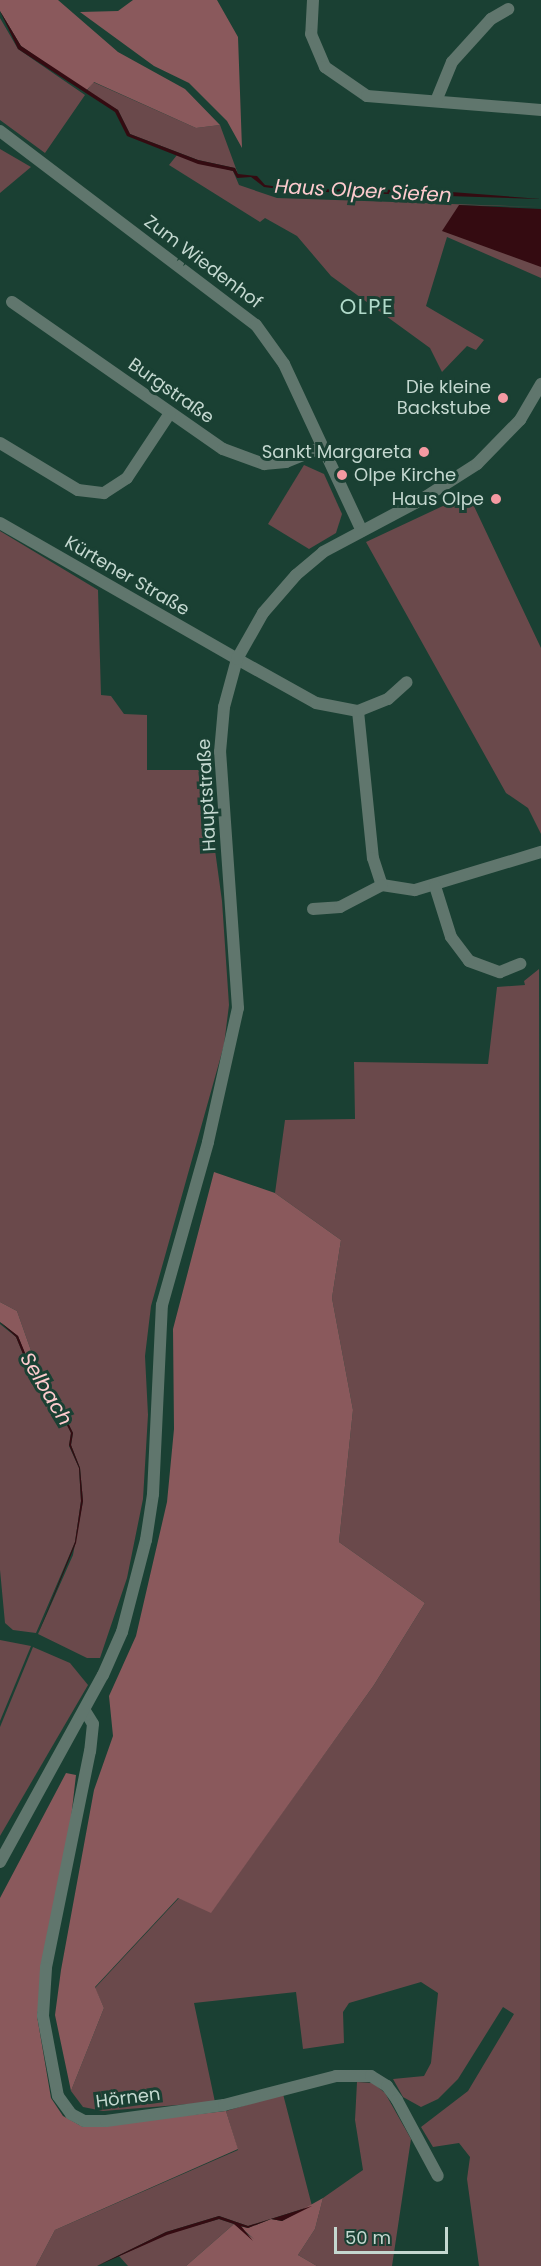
<!DOCTYPE html>
<meta charset="utf-8">
<style>
body{margin:0}
#map{position:relative;width:541px;height:2266px;overflow:hidden;background:#1a4033;font-family:Poppins,sans-serif}
div>[style]{position:absolute}
.green>*{inset:0;background:#6a494b}
.forest>*{inset:0;background:#8a595c}
.water>*{inset:0;background:#340b11}
.minor>*{height:12px;margin:-6px;padding:0 6px;transform-origin:6px;border-radius:6px;background:#60766d}
.tertiary>*{height:12px;margin:-6px;padding:0 6px;transform-origin:6px;border-radius:6px;background:#60766d}
.dots>*{width:16px;height:16px;translate:-50% -50%;box-sizing:border-box;border:3px solid #1a4033;border-radius:50%}
span{translate:-50% -50%;white-space:nowrap;text-align:center;line-height:1.15;-webkit-text-stroke:6px #1a4033;paint-order:stroke}
.street-label{font-size:18px;color:#c4d8d0}
.poi-label{font-size:18px;color:#c4d8d0}
.right{translate:-100% -50%;text-align:right}
.left{translate:0 -50%;text-align:left}
.water-label{font-size:20px;color:#fecbce;font-style:italic}
.quarter-label{font-size:21px;color:#b1daca;letter-spacing:1.5px}
.scale{position:absolute;left:334px;top:2227px;width:114px;height:27px;box-sizing:border-box;border:3px solid #c4d8d0;border-top:0;padding-left:8px;font-size:18px;line-height:21px;white-space:nowrap;color:#c4d8d0;-webkit-text-stroke:4px #1a4033;paint-order:stroke}
</style>
<div id="map">
<div class="green">
<i style="clip-path:polygon(0 18px,18px 49px,85px 95px,45px 153px,0 120px)"></i>
<i style="clip-path:polygon(93px 82px,196px 128px,220px 125px,238px 174px,235px 168px,198px 160px,130px 134px,118px 110px,86px 92px)"></i>
<i style="clip-path:polygon(0 149px,31px 167px,0 193px)"></i>
<i style="clip-path:polygon(177px 155px,233px 171px,239px 185px,277px 198px,541px 207px,459px 205px,541px 265px,541px 278px,447px 237px,426px 306px,484px 340px,476px 350px,467px 346px,442px 372px,430px 348px,331px 276px,297px 236px,265px 218px,260px 222px,169px 165px)"></i>
<i style="clip-path:polygon(304px 465px,324px 474px,342px 514px,336px 533px,309px 549px,268px 524px)"></i>
<i style="clip-path:polygon(460px 498px,472px 502px,541px 648px,541px 834px,528px 808px,506px 793px,366px 542px)"></i>
<i style="clip-path:polygon(0 531px,98px 590px,101px 695px,111px 696px,124px 714px,147px 715px,147px 770px,204px 770px,222px 901px,229px 1005px,224px 1045px,151px 1306px,145px 1356px,148px 1415px,143px 1499px,127px 1578px,100px 1658px,87px 1658px,38px 1634px,73px 1555px,83px 1501px,80px 1468px,71px 1445px,73px 1433px,56px 1399px,29px 1364px,35px 1362px,17px 1311px,0 1302px)"></i>
<i style="clip-path:polygon(539px 969px,541px 2266px,479px 2266px,467px 2179px,470px 2157px,459px 2143px,433px 2147px,421px 2127px,468px 2091px,514px 2014px,503px 2007px,458px 2079px,438px 2099px,421px 2107px,403px 2097px,393px 2079px,424px 2076px,431px 2063px,438px 1993px,421px 1982px,349px 2003px,343px 2012px,344px 2043px,303px 2049px,296px 1992px,194px 2003px,215px 2102px,103px 2111px,83px 2107px,71px 2091px,104px 2008px,95px 1988px,179px 1898px,211px 1912px,374px 1685px,425px 1603px,339px 1542px,353px 1410px,332px 1298px,341px 1240px,275px 1193px,285px 1120px,355px 1119px,354px 1062px,488px 1064px,497px 987px,525px 985px,524px 981px)"></i>
<i style="clip-path:polygon(0 1324px,16px 1337px,30px 1371px,54px 1399px,71px 1433px,69px 1446px,79px 1468px,81px 1501px,75px 1542px,36px 1633px,13px 1630px,5px 1623px,0 1570px)"></i>
<i style="clip-path:polygon(0 1640px,31px 1646px,0 1721px)"></i>
<i style="clip-path:polygon(33px 1647px,70px 1663px,88px 1685px,0 1836px,0 1727px)"></i>
<i style="clip-path:polygon(357px 2082px,373px 2083px,385px 2093px,411px 2139px,392px 2266px,317px 2266px,298px 2255px,315px 2229px,323px 2198px,363px 2170px,355px 2120px)"></i>
<i style="clip-path:polygon(283px 2094px,312px 2206px,248px 2226px,219px 2216px,166px 2232px,97px 2266px,36px 2266px,55px 2230px,238px 2150px,226px 2111px)"></i>
<i style="clip-path:polygon(219px 2219px,234px 2224px,186px 2266px,128px 2266px,119px 2256px,167px 2234px)"></i>
</div>
<div class="forest">
<i style="clip-path:polygon(0 0,58px 0,118px 52px,185px 89px,220px 125px,196px 128px,94px 82px,86px 91px,21px 46px,0 11px)"></i>
<i style="clip-path:polygon(133px 0,217px 0,238px 37px,242px 148px,227px 121px,189px 83px,154px 66px,80px 12px,118px 11px)"></i>
<i style="clip-path:polygon(214px 1172px,275px 1193px,341px 1240px,332px 1298px,353px 1410px,339px 1542px,425px 1603px,374px 1685px,211px 1913px,178px 1898px,95px 1987px,104px 2008px,71px 2091px,55px 2015px,61px 1970px,94px 1790px,113px 1736px,109px 1696px,136px 1636px,167px 1502px,174px 1429px,173px 1329px)"></i>
<i style="clip-path:polygon(0 1302px,17px 1311px,35px 1362px,29px 1364px,18px 1336px,0 1322px)"></i>
<i style="clip-path:polygon(66px 1773px,76px 1775px,69px 1836px,37px 2016px,51px 2098px,63px 2116px,83px 2127px,226px 2111px,238px 2149px,55px 2230px,36px 2266px,0 2266px,0 1898px)"></i>
<i style="clip-path:polygon(323px 2198px,315px 2229px,298px 2255px,317px 2266px,186px 2266px,234px 2224px,254px 2239px,239px 2226px,248px 2228px,271px 2219px,282px 2221px)"></i>
</div>
<div class="water">
<i style="clip-path:polygon(0 11px,21px 46px,118px 110px,130px 134px,198px 160px,235px 168px,238px 174px,257px 176px,265px 185px,294px 189px,425px 190px,541px 199px,295px 191px,264px 187px,251px 177px,237px 178px,233px 171px,198px 164px,127px 136px,115px 112px,18px 49px)"></i>
<i style="clip-path:polygon(459px 205px,541px 209px,541px 267px,442px 231px)"></i>
<i style="clip-path:polygon(0 1322px,18px 1336px,33px 1372px,44px 1382px,56px 1399px,73px 1433px,71px 1445px,80px 1468px,83px 1501px,76px 1543px,38px 1634px,75px 1542px,81px 1501px,79px 1468px,69px 1445px,71px 1433px,54px 1399px,30px 1371px,16px 1337px)"></i>
<i style="clip-path:polygon(312px 2206px,282px 2221px,271px 2219px,248px 2228px,241px 2226px,253px 2241px,234px 2224px,219px 2219px,167px 2235px,97px 2266px,166px 2232px,219px 2216px,248px 2226px)"></i>
</div>
<div class="minor">
<i style="left:313px;top:0;width:34px;rotate:93deg"></i>
<i style="left:311px;top:34px;width:36px;rotate:67deg"></i>
<i style="left:325px;top:67px;width:51px;rotate:34.6deg"></i>
<i style="left:367px;top:96px;width:175px;rotate:4.6deg"></i>
<i style="left:436px;top:101px;width:42px;rotate:-67.7deg"></i>
<i style="left:452px;top:62px;width:58px;rotate:-47.8deg"></i>
<i style="left:491px;top:19px;width:20px;rotate:-30deg"></i>
<i style="left:0;top:131px;width:321px;rotate:37.2deg"></i>
<i style="left:256px;top:325px;width:48px;rotate:54.3deg"></i>
<i style="left:284px;top:364px;width:184px;rotate:65deg"></i>
<i style="left:12px;top:302px;width:257px;rotate:34.9deg"></i>
<i style="left:223px;top:449px;width:44px;rotate:20.1deg"></i>
<i style="left:264px;top:464px;width:22px;rotate:-5deg"></i>
<i style="left:286px;top:462px;width:38px;rotate:-22deg"></i>
<i style="left:0;top:443px;width:91px;rotate:31.1deg"></i>
<i style="left:78px;top:490px;width:26px;rotate:7deg"></i>
<i style="left:104px;top:493px;width:27px;rotate:-33deg"></i>
<i style="left:127px;top:478px;width:78px;rotate:-56.5deg"></i>
<i style="left:237px;top:659px;width:90px;rotate:29.1deg"></i>
<i style="left:316px;top:703px;width:43px;rotate:10.8deg"></i>
<i style="left:358px;top:711px;width:148px;rotate:84.2deg"></i>
<i style="left:373px;top:858px;width:28px;rotate:72deg"></i>
<i style="left:382px;top:885px;width:33px;rotate:9deg"></i>
<i style="left:415px;top:890px;width:132px;rotate:-16.8deg"></i>
<i style="left:358px;top:711px;width:32px;rotate:-22deg"></i>
<i style="left:388px;top:699px;width:25px;rotate:-42deg"></i>
<i style="left:435px;top:886px;width:53px;rotate:72.6deg"></i>
<i style="left:451px;top:937px;width:30px;rotate:53deg"></i>
<i style="left:469px;top:961px;width:33px;rotate:20deg"></i>
<i style="left:500px;top:972px;width:22px;rotate:-22deg"></i>
<i style="left:313px;top:909px;width:27px;rotate:-4deg"></i>
<i style="left:340px;top:907px;width:47px;rotate:-27.6deg"></i>
<i style="left:85px;top:1711px;width:15px;rotate:58deg"></i>
<i style="left:93px;top:1724px;width:27px;rotate:96deg"></i>
<i style="left:90px;top:1751px;width:221px;rotate:101.5deg"></i>
<i style="left:46px;top:1968px;width:48px;rotate:93.6deg"></i>
<i style="left:43px;top:2016px;width:81px;rotate:79.4deg"></i>
<i style="left:58px;top:2096px;width:22px;rotate:54deg"></i>
<i style="left:71px;top:2114px;width:15px;rotate:28deg"></i>
<i style="left:84px;top:2121px;width:22px"></i>
<i style="left:106px;top:2121px;width:119px;rotate:-7.7deg"></i>
<i style="left:224px;top:2105px;width:116px;rotate:-14.5deg"></i>
<i style="left:336px;top:2076px;width:35px"></i>
<i style="left:371px;top:2076px;width:19px;rotate:32deg"></i>
<i style="left:387px;top:2086px;width:17px;rotate:54deg"></i>
<i style="left:397px;top:2100px;width:86px;rotate:61.7deg"></i>
</div>
<div class="tertiary">
<i style="left:0;top:523px;width:273px;rotate:29.8deg"></i>
<i style="left:0;top:1862px;width:213px;rotate:-61.2deg"></i>
<i style="left:103px;top:1675px;width:47px;rotate:-66.2deg"></i>
<i style="left:122px;top:1632px;width:95px;rotate:-75.4deg"></i>
<i style="left:146px;top:1540px;width:47px;rotate:-81.3deg"></i>
<i style="left:153px;top:1494px;width:189px;rotate:-87.3deg"></i>
<i style="left:162px;top:1305px;width:169px;rotate:-74.2deg"></i>
<i style="left:208px;top:1142px;width:137px;rotate:-77.4deg"></i>
<i style="left:238px;top:1008px;width:257px;rotate:-94deg"></i>
<i style="left:220px;top:752px;width:45px;rotate:-84.9deg"></i>
<i style="left:224px;top:707px;width:50px;rotate:-74.8deg"></i>
<i style="left:237px;top:659px;width:53px;rotate:-60.5deg"></i>
<i style="left:263px;top:613px;width:50px;rotate:-49deg"></i>
<i style="left:296px;top:575px;width:35px;rotate:-40deg"></i>
<i style="left:323px;top:552px;width:109px;rotate:-28deg"></i>
<i style="left:419px;top:501px;width:69px;rotate:-32.5deg"></i>
<i style="left:477px;top:464px;width:62px;rotate:-45.7deg"></i>
<i style="left:520px;top:420px;width:42px;rotate:-59.7deg"></i>
</div>
<div class="dots">
<i style="left:503px;top:398px;background:#f49aa2"></i>
<i style="left:424px;top:452px;background:#f49aa2"></i>
<i style="left:342px;top:475px;background:#f49aa2"></i>
<i style="left:496px;top:499px;background:#f49aa2"></i>
</div>
<div class="street-label">
<span style="left:203px;top:262px;rotate:37deg">Zum Wiedenhof</span>
<span style="left:171px;top:391px;rotate:35deg">Burgstraße</span>
<span style="left:127px;top:576px;rotate:30deg">Kürtener Straße</span>
<span style="left:207px;top:795px;rotate:-93deg">Hauptstraße</span>
<span style="left:128px;top:2098px;rotate:-7deg">Hörnen</span>
</div>
<div class="poi-label">
<span class="right" style="left:491px;top:398px">Die kleine<br>Backstube</span>
<span class="right" style="left:412px;top:452px">Sankt Margareta</span>
<span class="left" style="left:354px;top:475px">Olpe Kirche</span>
<span class="right" style="left:484px;top:499px">Haus Olpe</span>
</div>
<div class="water-label">
<span style="left:363px;top:191px;rotate:3deg">Haus Olper Siefen</span>
<span style="left:46px;top:1389px;rotate:59deg">Selbach</span>
</div>
<div class="quarter-label">
<span style="left:367px;top:307px">OLPE</span>
</div>
<div class="scale">50 m</div>
</div>
